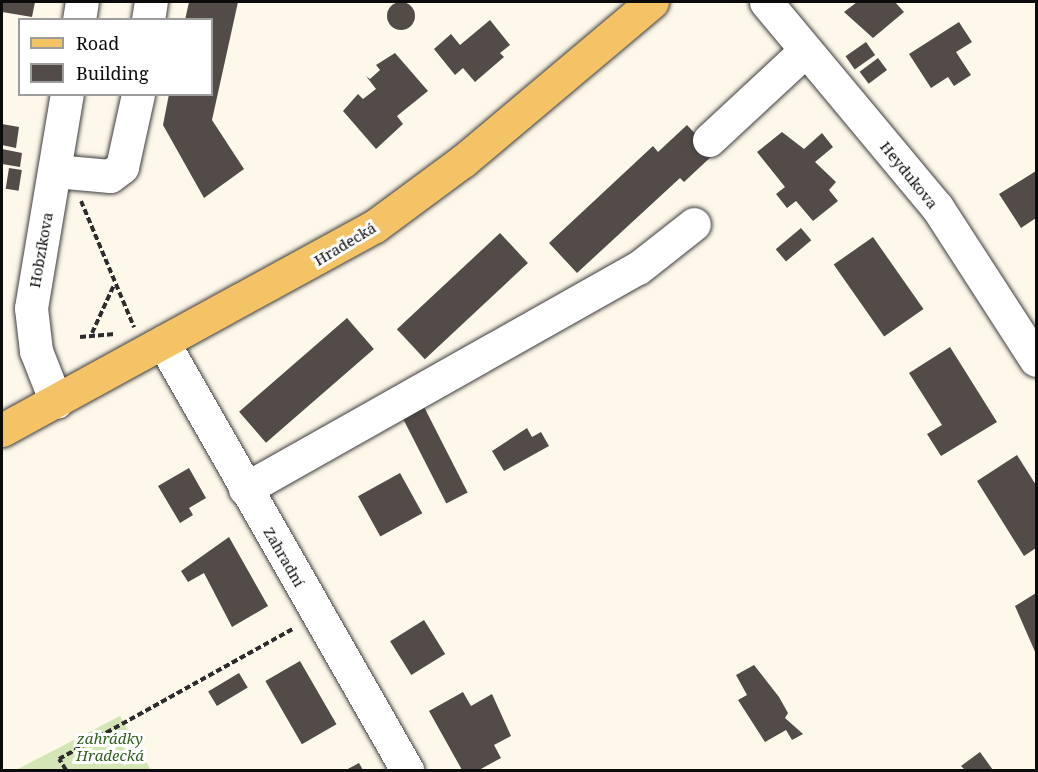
<!DOCTYPE html>
<meta charset="utf-8">
<style>
body{margin:0}
#map{position:relative;width:1038px;height:772px;overflow:hidden;background:#fef8ea;font-family:"Noto Serif",serif}
div>[style]{position:absolute}
.green>*{inset:0;background:#d4e6b6}
.building>*{inset:0;background:#534b48;transform-origin:0 0}
.round{border-radius:50%}
.path>*{height:4px;margin-top:-2px;transform-origin:0;background:repeating-linear-gradient(90deg,#2d2d2d 0 6px,transparent 0 9px)}
.roads{filter:drop-shadow(0 0 2px #3e3e3e) drop-shadow(0 0 2px #3e3e3e)}
.minor>*{height:33px;margin:-16.5px;padding:0 16.5px;transform-origin:16.5px;border-radius:16.5px;background:#fff}
.major>*{height:33px;margin:-16.5px;padding:0 16.5px;transform-origin:16.5px;border-radius:16.5px;background:#f3c365}
span{translate:-50% -50%;white-space:nowrap;text-align:center;line-height:1.15;-webkit-text-stroke:6px #fff;paint-order:stroke}
.street-label{font-size:15px;color:#0b0b0b}
.park-label{font-size:15px;color:#325f1f;font-style:italic}
.frame{position:absolute;inset:0;border:3px solid #0b0b0b;pointer-events:none}
.legend{position:absolute;left:18px;top:18px;width:195px;height:78px;box-sizing:border-box;background:#fff;border:2px solid #9d9d9d;margin:0;padding:8px 10px;list-style:none;font-size:18px;color:#0b0b0b}
.legend li{display:flex;align-items:center;gap:12px;height:30px}
.legend b{width:30px;border:2px solid #9d9d9d}
</style>
<div id="map">
<div class="green">
<i style="clip-path:polygon(120px 716px,151px 770px,16px 770px)"></i>
</div>
<div class="building">
<i style="clip-path:polygon(2px 2px,35px 2px,32px 17px,2px 12px)"></i>
<i style="clip-path:polygon(189px 2px,238px 2px,212px 120px,244px 169px,204px 198px,163px 125px,169px 94px,212px 94px,212px 20px,185px 20px)"></i>
<i style="clip-path:polygon(857px 2px,895px 2px,904px 12px,873px 38px,844px 12px)"></i>
<i class="round" style="left:387px;top:2px;width:28px;height:28px"></i>
<i style="clip-path:polygon(490px 20px,510px 45px,500px 53px,504px 57px,475px 82px,463px 68px,455px 75px,434px 49px,451px 34px,460px 45px)"></i>
<i style="clip-path:polygon(959px 22px,972px 42px,956px 52px,971px 75px,954px 86px,948px 77px,931px 88px,909px 54px)"></i>
<i style="left:866px;top:42px;width:16px;height:25px;rotate:55deg"></i>
<i style="clip-path:polygon(395px 53px,428px 91px,397px 116px,403px 124px,376px 149px,343px 111px,358px 94px,363px 99px,376px 89px,366px 76px,370px 79px,380px 70px,376px 65px)"></i>
<i style="left:878px;top:58px;width:15px;height:23px;rotate:53deg"></i>
<i style="clip-path:polygon(2px 124px,19px 127px,16px 148px,2px 145px)"></i>
<i style="clip-path:polygon(687px 125px,714px 154px,684px 182px,680px 178px,577px 273px,549px 243px,653px 146px,658px 152px)"></i>
<i style="clip-path:polygon(782px 132px,804px 149px,822px 133px,833px 147px,815px 162px,836px 182px,829px 190px,838px 201px,813px 221px,796px 201px,787px 208px,776px 194px,785px 187px,757px 152px)"></i>
<i style="clip-path:polygon(2px 149px,22px 153px,20px 167px,2px 164px)"></i>
<i style="left:9px;top:168px;width:13px;height:21px;rotate:9deg"></i>
<i style="clip-path:polygon(1036px 171px,1036px 218px,1021px 228px,999px 194px)"></i>
<i style="left:801px;top:228px;width:16px;height:33px;rotate:50deg"></i>
<i style="left:500px;top:233px;width:41px;height:141px;rotate:47deg"></i>
<i style="left:873px;top:237px;width:88px;height:48px;rotate:55deg"></i>
<i style="left:347px;top:318px;width:41px;height:143px;rotate:49deg"></i>
<i style="clip-path:polygon(950px 347px,997px 422px,941px 456px,927px 434px,942px 425px,909px 373px)"></i>
<i style="left:420px;top:399px;width:105px;height:24px;rotate:63deg"></i>
<i style="clip-path:polygon(527px 428px,532px 437px,541px 432px,549px 446px,504px 471px,492px 451px)"></i>
<i style="clip-path:polygon(1017px 455px,1036px 485px,1036px 548px,1024px 556px,977px 481px)"></i>
<i style="clip-path:polygon(189px 468px,206px 498px,189px 508px,193px 515px,180px 523px,158px 486px)"></i>
<i style="left:400px;top:473px;width:46px;height:48px;rotate:61deg"></i>
<i style="clip-path:polygon(229px 537px,268px 606px,232px 627px,204px 573px,188px 582px,181px 571px)"></i>
<i style="clip-path:polygon(1036px 593px,1036px 654px,1015px 606px)"></i>
<i style="left:424px;top:620px;width:40px;height:40px;rotate:58deg"></i>
<i style="left:300px;top:661px;width:73px;height:40px;rotate:60deg"></i>
<i style="clip-path:polygon(754px 665px,779px 697px,788px 713px,785px 718px,803px 734px,792px 740px,786px 730px,765px 742px,738px 700px,747px 695px,736px 675px)"></i>
<i style="left:239px;top:673px;width:17px;height:36px;rotate:59deg"></i>
<i style="clip-path:polygon(463px 692px,471px 706px,492px 694px,511px 736px,494px 745px,501px 758px,479px 770px,462px 770px,429px 711px)"></i>
<i style="clip-path:polygon(980px 752px,993px 770px,965px 770px,961px 766px)"></i>
<i style="clip-path:polygon(359px 763px,363px 770px,346px 770px)"></i>
</div>
<div class="path">
<i style="left:81px;top:201px;width:137px;rotate:67.2deg"></i>
<i style="left:92px;top:333px;width:53px;rotate:-65.4deg"></i>
<i style="left:80px;top:337px;width:35px;rotate:-5deg"></i>
<i style="left:66px;top:770px;width:13px;rotate:-122deg"></i>
<i style="left:59px;top:759px;width:269px;rotate:-29.1deg"></i>
</div>
<div class="roads">
<div class="minor">
<i style="left:766px;top:2px;width:267px;rotate:50.2deg"></i>
<i style="left:937px;top:207px;width:182px;rotate:57.1deg"></i>
<i style="left:79px;top:20px;width:18px;rotate:-81deg"></i>
<i style="left:148px;top:20px;width:18px;rotate:-81deg"></i>
<i style="left:709px;top:140px;width:132px;rotate:-42.9deg"></i>
<i style="left:55px;top:171px;width:55px;rotate:5.2deg"></i>
<i style="left:110px;top:176px;width:15px;rotate:-37deg"></i>
<i style="left:122px;top:167px;width:75px;rotate:-77.6deg"></i>
<i style="left:163px;top:342px;width:493px;rotate:60.3deg"></i>
<i style="left:56px;top:402px;width:55px;rotate:-111.4deg"></i>
<i style="left:36px;top:351px;width:43px;rotate:-96.6deg"></i>
<i style="left:31px;top:308px;width:217px;rotate:-80.5deg"></i>
<i style="left:245px;top:489px;width:451px;rotate:-29.4deg"></i>
<i style="left:638px;top:268px;width:71px;rotate:-38.2deg"></i>
</div>
<div class="major">
<i style="left:2px;top:430px;width:425px;rotate:-28.7deg"></i>
<i style="left:375px;top:226px;width:109px;rotate:-36.5deg"></i>
<i style="left:463px;top:161px;width:247px;rotate:-40.1deg"></i>
</div>
</div>
<div class="street-label">
<span style="left:909px;top:175px;rotate:51deg">Heydukova</span>
<span style="left:345px;top:244px;rotate:-31deg">Hradecká</span>
<span style="left:41px;top:250px;rotate:-80deg">Hobzíkova</span>
<span style="left:284px;top:557px;rotate:60deg">Zahradní</span>
</div>
<div class="park-label">
<span style="left:110px;top:747px">zahrádky<br>Hradecká</span>
</div>
<div class="frame"></div>
<ul class="legend">
<li><b style="height:8px;background:#f3c365"></b>Road</li>
<li><b style="height:16px;background:#534b48"></b>Building</li>
</ul>
</div>
